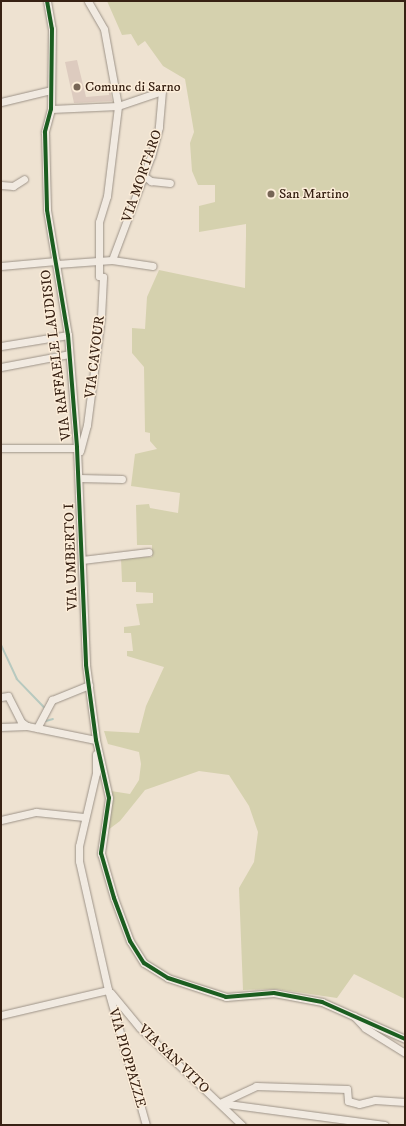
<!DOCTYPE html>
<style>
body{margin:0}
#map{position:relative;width:406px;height:1126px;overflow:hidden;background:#eee2d1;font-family:"IM FELL DW Pica",serif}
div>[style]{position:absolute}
.green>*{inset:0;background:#d5d1ae}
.stream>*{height:1.5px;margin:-0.75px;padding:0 0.75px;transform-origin:0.75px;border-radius:0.75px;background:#b7c9bf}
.building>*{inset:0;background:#ddcbbf}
.roads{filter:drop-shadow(0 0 1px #9d9388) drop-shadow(0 0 1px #9d9388)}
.minor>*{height:7px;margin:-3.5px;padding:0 3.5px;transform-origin:3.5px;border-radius:3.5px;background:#f1eae1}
.cycleway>*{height:4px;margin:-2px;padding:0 2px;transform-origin:2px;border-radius:2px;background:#1b5e20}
.dots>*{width:11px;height:11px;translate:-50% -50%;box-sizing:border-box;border:2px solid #fcedd9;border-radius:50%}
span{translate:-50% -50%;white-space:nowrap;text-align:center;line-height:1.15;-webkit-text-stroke:3px #fcedd9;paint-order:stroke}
.poi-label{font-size:14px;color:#372113}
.left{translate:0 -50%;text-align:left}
.street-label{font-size:14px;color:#372113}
.frame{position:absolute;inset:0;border:2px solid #372113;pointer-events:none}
</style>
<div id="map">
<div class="green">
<i style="clip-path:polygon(107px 1px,405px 1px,405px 999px,354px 974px,337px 998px,276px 989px,243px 990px,239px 888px,254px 862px,258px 832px,249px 806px,229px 775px,199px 771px,145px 790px,120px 821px,108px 830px,111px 791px,130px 794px,139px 780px,141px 764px,139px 752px,108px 744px,104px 731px,139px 733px,146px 706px,164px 667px,127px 656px,127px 651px,133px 651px,131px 633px,124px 633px,124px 627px,140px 625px,136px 604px,153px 603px,153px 593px,136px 592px,136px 582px,122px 582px,121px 558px,152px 557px,152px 545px,137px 545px,136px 505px,149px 504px,150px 508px,178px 513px,180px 493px,131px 486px,135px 454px,157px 449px,150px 441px,150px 433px,145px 432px,144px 367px,132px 353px,132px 328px,145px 329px,147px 297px,159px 270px,245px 288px,246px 235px,246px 224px,199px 232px,199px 206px,215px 202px,215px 185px,198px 185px,192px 171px,190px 143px,194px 132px,185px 79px,163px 66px,145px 41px,138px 46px,131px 34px,122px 35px)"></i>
</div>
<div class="stream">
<i style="left:1px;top:644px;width:38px;rotate:65deg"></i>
<i style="left:17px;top:679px;width:40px;rotate:46deg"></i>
<i style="left:46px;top:721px;width:7px;rotate:-16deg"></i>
</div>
<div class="building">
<i style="clip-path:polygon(77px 60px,86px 97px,109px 95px,108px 80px,112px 101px,74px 103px,65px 62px)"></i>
</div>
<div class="roads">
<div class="minor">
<i style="left:47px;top:1px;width:28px;rotate:80deg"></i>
<i style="left:52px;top:29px;width:80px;rotate:90.7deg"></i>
<i style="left:51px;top:109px;width:24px;rotate:105deg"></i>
<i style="left:45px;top:132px;width:78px;rotate:88.5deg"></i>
<i style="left:47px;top:210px;width:127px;rotate:80.5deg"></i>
<i style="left:68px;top:335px;width:113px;rotate:85.4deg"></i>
<i style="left:77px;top:448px;width:217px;rotate:87.6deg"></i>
<i style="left:86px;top:665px;width:76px;rotate:82.4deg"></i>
<i style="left:96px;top:740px;width:59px;rotate:77.4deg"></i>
<i style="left:109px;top:798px;width:56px;rotate:98.3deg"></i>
<i style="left:101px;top:853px;width:47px;rotate:73.9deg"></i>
<i style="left:114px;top:898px;width:46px;rotate:69.6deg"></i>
<i style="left:130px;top:941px;width:26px;rotate:58deg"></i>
<i style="left:144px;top:963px;width:28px;rotate:32deg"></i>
<i style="left:168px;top:978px;width:61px;rotate:18.1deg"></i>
<i style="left:226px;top:997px;width:48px;rotate:-4.8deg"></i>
<i style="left:274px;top:993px;width:49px;rotate:10.6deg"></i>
<i style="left:322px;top:1002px;width:91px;rotate:24deg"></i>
<i style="left:1px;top:102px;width:51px;rotate:-13.5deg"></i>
<i style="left:51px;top:109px;width:67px;rotate:-2.6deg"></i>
<i style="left:118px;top:106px;width:46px;rotate:-18.8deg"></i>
<i style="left:162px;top:91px;width:36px;rotate:95deg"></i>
<i style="left:159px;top:127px;width:30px;rotate:105deg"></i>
<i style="left:151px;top:156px;width:111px;rotate:110.6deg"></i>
<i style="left:144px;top:176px;width:9px;rotate:36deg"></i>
<i style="left:151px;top:181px;width:19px;rotate:6deg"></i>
<i style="left:1px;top:185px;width:12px;rotate:5deg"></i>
<i style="left:13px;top:186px;width:13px;rotate:-32deg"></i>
<i style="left:57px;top:264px;width:55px;rotate:-4.2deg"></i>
<i style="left:112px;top:260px;width:41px;rotate:8.3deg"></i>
<i style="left:1px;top:266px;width:55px;rotate:-5.2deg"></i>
<i style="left:1px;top:346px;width:68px;rotate:-9.3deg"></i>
<i style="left:1px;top:367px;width:69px;rotate:-10.8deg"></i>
<i style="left:1px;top:448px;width:76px"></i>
<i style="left:80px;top:451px;width:27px;rotate:-75deg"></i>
<i style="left:87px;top:425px;width:109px;rotate:-82.6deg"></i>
<i style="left:101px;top:317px;width:40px;rotate:-87.1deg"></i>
<i style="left:103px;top:277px;width:4px;rotate:-166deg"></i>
<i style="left:99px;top:276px;width:54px;rotate:-90deg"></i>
<i style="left:99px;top:222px;width:27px;rotate:-73deg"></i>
<i style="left:107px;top:196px;width:91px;rotate:-83deg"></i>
<i style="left:118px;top:106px;width:78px;rotate:-100.3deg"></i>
<i style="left:104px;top:29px;width:32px;rotate:-120deg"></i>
<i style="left:79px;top:478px;width:43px;rotate:1.3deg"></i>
<i style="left:82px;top:560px;width:67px;rotate:-6.8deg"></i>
<i style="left:1px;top:697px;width:7px;rotate:-8deg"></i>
<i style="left:8px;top:696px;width:29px;rotate:63deg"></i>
<i style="left:21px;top:722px;width:7px;rotate:34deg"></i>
<i style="left:1px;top:727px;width:26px;rotate:-2deg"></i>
<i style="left:27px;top:726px;width:70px;rotate:11.5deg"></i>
<i style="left:37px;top:728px;width:32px;rotate:-62deg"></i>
<i style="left:52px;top:700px;width:40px;rotate:-22deg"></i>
<i style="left:96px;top:754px;width:19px;rotate:90deg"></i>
<i style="left:96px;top:773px;width:75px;rotate:103.1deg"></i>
<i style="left:79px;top:846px;width:15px;rotate:90deg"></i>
<i style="left:79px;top:861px;width:132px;rotate:77.3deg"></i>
<i style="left:108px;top:990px;width:140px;rotate:74.3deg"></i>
<i style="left:1px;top:820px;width:36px;rotate:-13deg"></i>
<i style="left:36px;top:812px;width:48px;rotate:5.9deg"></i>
<i style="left:111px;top:993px;width:45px;rotate:50.4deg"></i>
<i style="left:140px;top:1028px;width:141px;rotate:43.6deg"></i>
<i style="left:1px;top:1015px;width:110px;rotate:-13.2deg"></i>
<i style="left:354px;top:1016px;width:16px;rotate:47deg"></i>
<i style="left:365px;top:1028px;width:47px;rotate:32deg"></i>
<i style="left:220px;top:1103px;width:40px;rotate:-25deg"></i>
<i style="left:256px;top:1086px;width:91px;rotate:1.9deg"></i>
<i style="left:347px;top:1089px;width:12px;rotate:85deg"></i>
<i style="left:348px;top:1101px;width:11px;rotate:15deg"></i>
<i style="left:359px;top:1104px;width:16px;rotate:-14deg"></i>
<i style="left:375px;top:1100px;width:30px;rotate:4deg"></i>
<i style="left:220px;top:1103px;width:166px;rotate:7.6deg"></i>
</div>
</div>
<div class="cycleway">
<i style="left:47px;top:1px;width:28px;rotate:80deg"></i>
<i style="left:52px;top:29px;width:80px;rotate:90.7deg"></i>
<i style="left:51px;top:109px;width:24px;rotate:105deg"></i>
<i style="left:45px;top:132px;width:78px;rotate:88.5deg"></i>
<i style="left:47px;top:210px;width:127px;rotate:80.5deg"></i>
<i style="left:68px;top:335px;width:113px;rotate:85.4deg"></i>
<i style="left:77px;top:448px;width:217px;rotate:87.6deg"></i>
<i style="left:86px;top:665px;width:76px;rotate:82.4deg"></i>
<i style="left:96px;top:740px;width:59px;rotate:77.4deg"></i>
<i style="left:109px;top:798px;width:56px;rotate:98.3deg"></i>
<i style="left:101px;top:853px;width:47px;rotate:73.9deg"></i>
<i style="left:114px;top:898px;width:46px;rotate:69.6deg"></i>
<i style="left:130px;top:941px;width:26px;rotate:58deg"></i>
<i style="left:144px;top:963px;width:28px;rotate:32deg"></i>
<i style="left:168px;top:978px;width:61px;rotate:18.1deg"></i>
<i style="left:226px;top:997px;width:48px;rotate:-4.8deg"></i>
<i style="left:274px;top:993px;width:49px;rotate:10.6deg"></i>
<i style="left:322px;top:1002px;width:91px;rotate:24deg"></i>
</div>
<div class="dots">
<i style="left:77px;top:87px;background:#776556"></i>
<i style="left:271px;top:194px;background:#776556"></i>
</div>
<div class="poi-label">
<span class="left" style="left:85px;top:87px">Comune di Sarno</span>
<span class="left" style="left:279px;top:194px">San Martino</span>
</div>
<div class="street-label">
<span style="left:142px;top:176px;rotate:-71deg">VIA MORTARO</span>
<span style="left:56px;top:355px;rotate:-97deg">VIA RAFFAELE LAUDISIO</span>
<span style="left:95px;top:357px;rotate:-83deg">VIA CAVOUR</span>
<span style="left:71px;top:557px;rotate:-92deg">VIA UMBERTO I</span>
<span style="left:127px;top:1058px;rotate:74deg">VIA PIOPPAZZE</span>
<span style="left:174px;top:1059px;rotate:44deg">VIA SAN VITO</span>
</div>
<div class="frame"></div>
</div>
